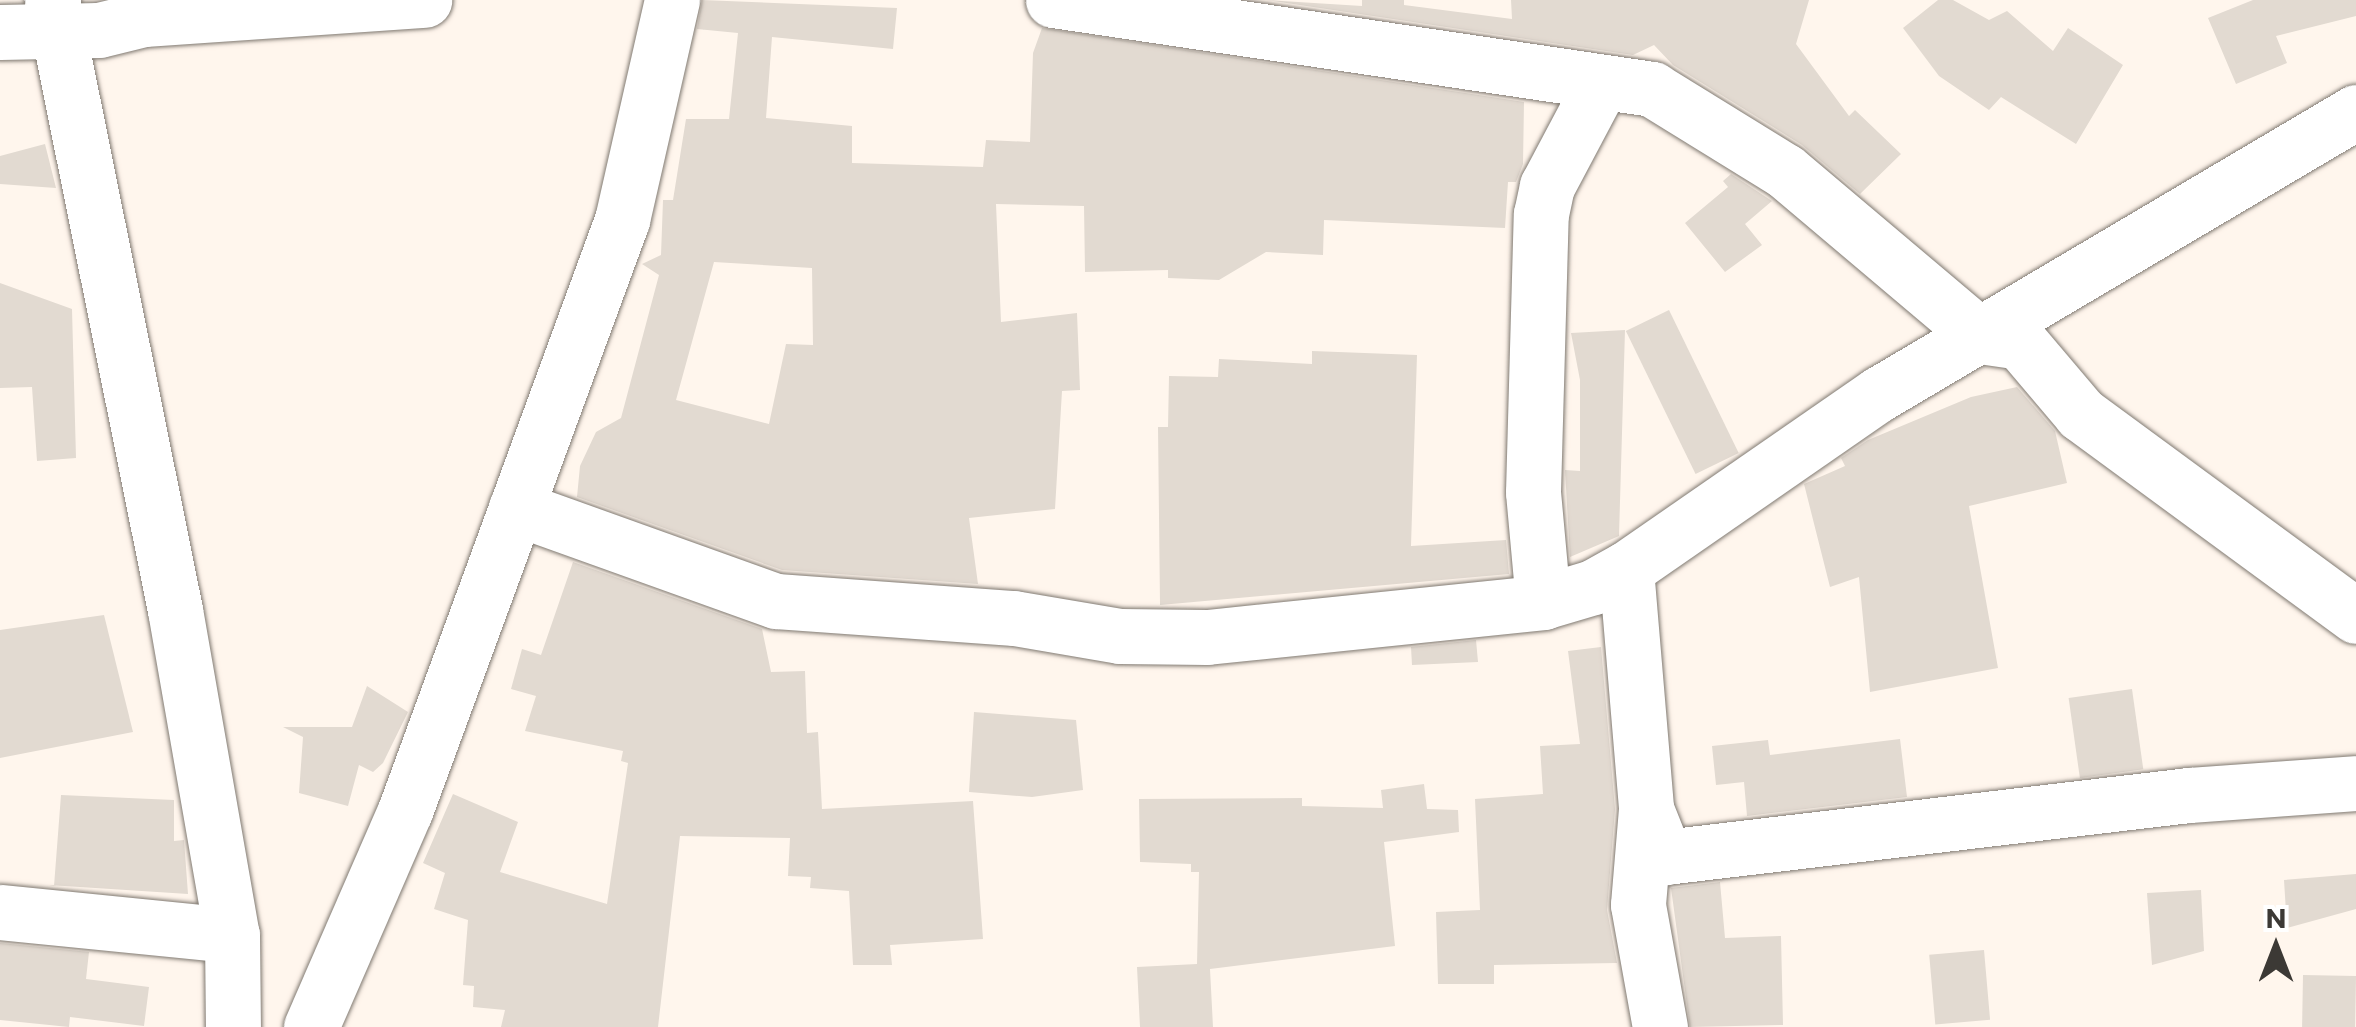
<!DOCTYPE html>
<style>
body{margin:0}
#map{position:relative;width:2356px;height:1027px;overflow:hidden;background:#fff6ed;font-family:Commissioner,sans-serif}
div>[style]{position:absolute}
.building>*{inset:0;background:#e2dad1;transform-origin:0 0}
.roads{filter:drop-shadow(0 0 2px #807971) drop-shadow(0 0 2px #807971)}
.minor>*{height:55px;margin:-27.5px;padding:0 27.5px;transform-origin:27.5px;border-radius:27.5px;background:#fff}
span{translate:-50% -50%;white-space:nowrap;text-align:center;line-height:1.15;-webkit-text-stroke:9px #fff;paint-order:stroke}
.north{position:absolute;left:2226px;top:897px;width:100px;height:100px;-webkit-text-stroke:8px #fff;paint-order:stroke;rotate:0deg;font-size:28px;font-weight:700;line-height:40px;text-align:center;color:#3c3935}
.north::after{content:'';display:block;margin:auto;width:35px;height:45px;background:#3c3935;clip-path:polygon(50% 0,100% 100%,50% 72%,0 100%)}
</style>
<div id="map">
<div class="building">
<i style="clip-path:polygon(evenodd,702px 0,897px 8px,893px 49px,772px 37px,766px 118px,852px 126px,852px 163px,983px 167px,986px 140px,1030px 142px,1033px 53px,1042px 28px,1524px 102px,1523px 164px,1516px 182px,1508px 182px,1505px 228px,1324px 220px,1323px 255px,1266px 252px,1219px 280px,1168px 278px,1168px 270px,1085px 272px,1084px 206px,996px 204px,1001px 322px,1077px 313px,1080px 390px,1062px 391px,1055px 509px,969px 518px,978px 584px,782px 570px,577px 497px,580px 466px,596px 432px,621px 418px,659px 275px,642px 264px,661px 255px,663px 200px,673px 200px,686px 119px,729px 119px,738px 33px,697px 29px,702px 0,714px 262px,812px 268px,813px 345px,786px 344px,769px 424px,676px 400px,714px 262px)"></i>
<i style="clip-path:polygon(1266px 0,1362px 6px,1362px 0,1404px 0,1404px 5px,1512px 19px,1511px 0,1809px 0,1796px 44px,1849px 116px,1855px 110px,1901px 154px,1860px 194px,1802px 145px,1673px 65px,1654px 45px,1633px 55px)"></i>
<i style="clip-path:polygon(1938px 0,1953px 0,1989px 20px,2007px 11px,2053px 51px,2068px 28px,2123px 65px,2076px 144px,2001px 97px,1989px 110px,1939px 76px,1903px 28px)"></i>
<i style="clip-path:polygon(2253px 0,2356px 0,2356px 16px,2276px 36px,2287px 63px,2236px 84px,2208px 18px)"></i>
<i style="clip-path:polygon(45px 144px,56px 188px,0 184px,0 156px)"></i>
<i style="clip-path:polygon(1731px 174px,1772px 201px,1745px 224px,1762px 245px,1725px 272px,1685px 223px,1728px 187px,1723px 181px)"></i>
<i style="clip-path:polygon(0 283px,72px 309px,76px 458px,37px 461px,32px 387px,0 388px)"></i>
<i style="left:1669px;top:310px;width:159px;height:48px;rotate:64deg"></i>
<i style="clip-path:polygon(1625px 330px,1619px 536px,1570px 557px,1565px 470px,1580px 471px,1580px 380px,1571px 333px)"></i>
<i style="clip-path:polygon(1312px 351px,1417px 355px,1411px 546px,1506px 540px,1509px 574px,1160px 605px,1158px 427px,1168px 427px,1169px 376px,1218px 377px,1219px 359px,1312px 364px)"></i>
<i style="clip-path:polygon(2017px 387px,2055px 431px,2067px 483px,1969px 506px,1998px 668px,1870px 692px,1859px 577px,1830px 587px,1804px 484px,1845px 466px,1841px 458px,1868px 440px,1971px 397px)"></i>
<i style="clip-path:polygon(573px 562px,762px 629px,771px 672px,805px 671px,807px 733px,818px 732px,822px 809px,973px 801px,983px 939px,890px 945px,892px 965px,853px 965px,849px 891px,810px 888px,811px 877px,788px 876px,790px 838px,680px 836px,658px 1027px,501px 1027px,505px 1010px,473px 1007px,474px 986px,463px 985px,468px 920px,434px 909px,445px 873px,423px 863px,453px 794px,518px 822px,500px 872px,607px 904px,628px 763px,621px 761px,623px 751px,525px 731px,536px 696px,511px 689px,522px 649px,541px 655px)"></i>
<i style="clip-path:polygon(104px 615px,133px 732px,0 758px,0 630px)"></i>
<i style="clip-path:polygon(1476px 640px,1478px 662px,1412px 665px,1411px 647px)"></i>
<i style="clip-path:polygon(1601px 647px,1615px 809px,1607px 910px,1617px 963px,1494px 965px,1494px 984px,1438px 984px,1436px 912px,1480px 910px,1475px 799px,1543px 794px,1540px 746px,1580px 744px,1568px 651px)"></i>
<i style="clip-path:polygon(367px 686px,408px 712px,383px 763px,373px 772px,359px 765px,348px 806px,299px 793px,303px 737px,283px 727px,352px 727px)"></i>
<i style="left:2132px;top:689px;width:81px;height:64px;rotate:82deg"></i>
<i style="clip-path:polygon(974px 712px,1076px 720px,1083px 790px,1032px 797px,969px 792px)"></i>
<i style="clip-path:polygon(1900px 739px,1907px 797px,1747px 816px,1744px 782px,1716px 785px,1712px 746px,1768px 740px,1770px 755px)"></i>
<i style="clip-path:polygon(1424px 784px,1427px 809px,1458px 810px,1459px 832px,1384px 842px,1395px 946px,1210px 969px,1213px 1027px,1140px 1027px,1137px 967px,1197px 964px,1199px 872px,1191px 872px,1191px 864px,1140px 862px,1139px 799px,1302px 798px,1302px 806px,1383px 808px,1381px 790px)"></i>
<i style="clip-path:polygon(61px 795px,174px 800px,174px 841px,184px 840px,188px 894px,49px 885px,54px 886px)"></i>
<i style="clip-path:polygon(2356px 874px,2356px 909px,2287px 928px,2284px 880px)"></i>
<i style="clip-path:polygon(1720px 882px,1725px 938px,1781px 936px,1783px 1025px,1690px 1027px,1671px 888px)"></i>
<i style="clip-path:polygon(2201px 890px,2204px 951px,2152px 965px,2147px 893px)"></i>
<i style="clip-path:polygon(0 943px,89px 952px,86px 979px,149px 987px,144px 1026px,70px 1017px,69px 1027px,0 1020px)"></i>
<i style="left:1984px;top:950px;width:70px;height:55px;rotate:85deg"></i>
<i style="left:2303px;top:975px;width:53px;height:52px;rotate:1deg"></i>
</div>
<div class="roads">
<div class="minor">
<i style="left:52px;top:0;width:622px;rotate:78.6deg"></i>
<i style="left:175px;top:610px;width:330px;rotate:80.1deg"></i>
<i style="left:232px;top:935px;width:92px;rotate:89.4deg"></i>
<i style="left:1053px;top:0;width:606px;rotate:8.45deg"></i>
<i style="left:1652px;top:89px;width:156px;rotate:31.7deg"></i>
<i style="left:1785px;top:171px;width:255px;rotate:40.2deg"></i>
<i style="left:1980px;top:336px;width:40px;rotate:8.5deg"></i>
<i style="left:2020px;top:342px;width:94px;rotate:49.7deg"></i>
<i style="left:2081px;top:414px;width:341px;rotate:36.3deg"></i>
<i style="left:0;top:32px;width:99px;rotate:-1.2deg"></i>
<i style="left:99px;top:30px;width:46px;rotate:-13.7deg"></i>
<i style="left:144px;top:19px;width:281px;rotate:-3.9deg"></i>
<i style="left:516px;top:508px;width:276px;rotate:19.7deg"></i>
<i style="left:776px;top:601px;width:239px;rotate:4.1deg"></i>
<i style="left:1014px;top:618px;width:108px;rotate:9.6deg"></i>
<i style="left:1120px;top:636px;width:87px;rotate:0.7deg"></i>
<i style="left:1207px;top:637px;width:338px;rotate:-5.9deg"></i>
<i style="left:1543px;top:602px;width:52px;rotate:-16.7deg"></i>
<i style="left:1593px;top:587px;width:38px;rotate:-29deg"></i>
<i style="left:1626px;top:569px;width:308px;rotate:-34.7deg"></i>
<i style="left:1879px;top:394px;width:554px;rotate:-30.59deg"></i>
<i style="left:1626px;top:569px;width:241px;rotate:85.2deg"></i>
<i style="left:1646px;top:809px;width:96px;rotate:94.8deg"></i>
<i style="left:1638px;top:905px;width:124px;rotate:79.8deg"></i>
<i style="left:1543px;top:602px;width:110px;rotate:-95.2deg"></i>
<i style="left:1533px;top:492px;width:278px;rotate:-88.4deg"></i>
<i style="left:1541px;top:214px;width:29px;rotate:-78deg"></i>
<i style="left:1547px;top:186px;width:115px;rotate:-62.1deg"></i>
<i style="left:1646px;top:809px;width:52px;rotate:68.4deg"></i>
<i style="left:1665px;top:857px;width:528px;rotate:-6.75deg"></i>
<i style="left:2189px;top:795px;width:167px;rotate:-4.1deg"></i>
<i style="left:0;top:912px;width:233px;rotate:5.7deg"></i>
<i style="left:311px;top:1027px;width:236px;rotate:-66.5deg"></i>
<i style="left:405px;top:811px;width:630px;rotate:-69.84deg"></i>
<i style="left:622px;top:220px;width:226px;rotate:-77.2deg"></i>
</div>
</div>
<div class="north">N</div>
</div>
